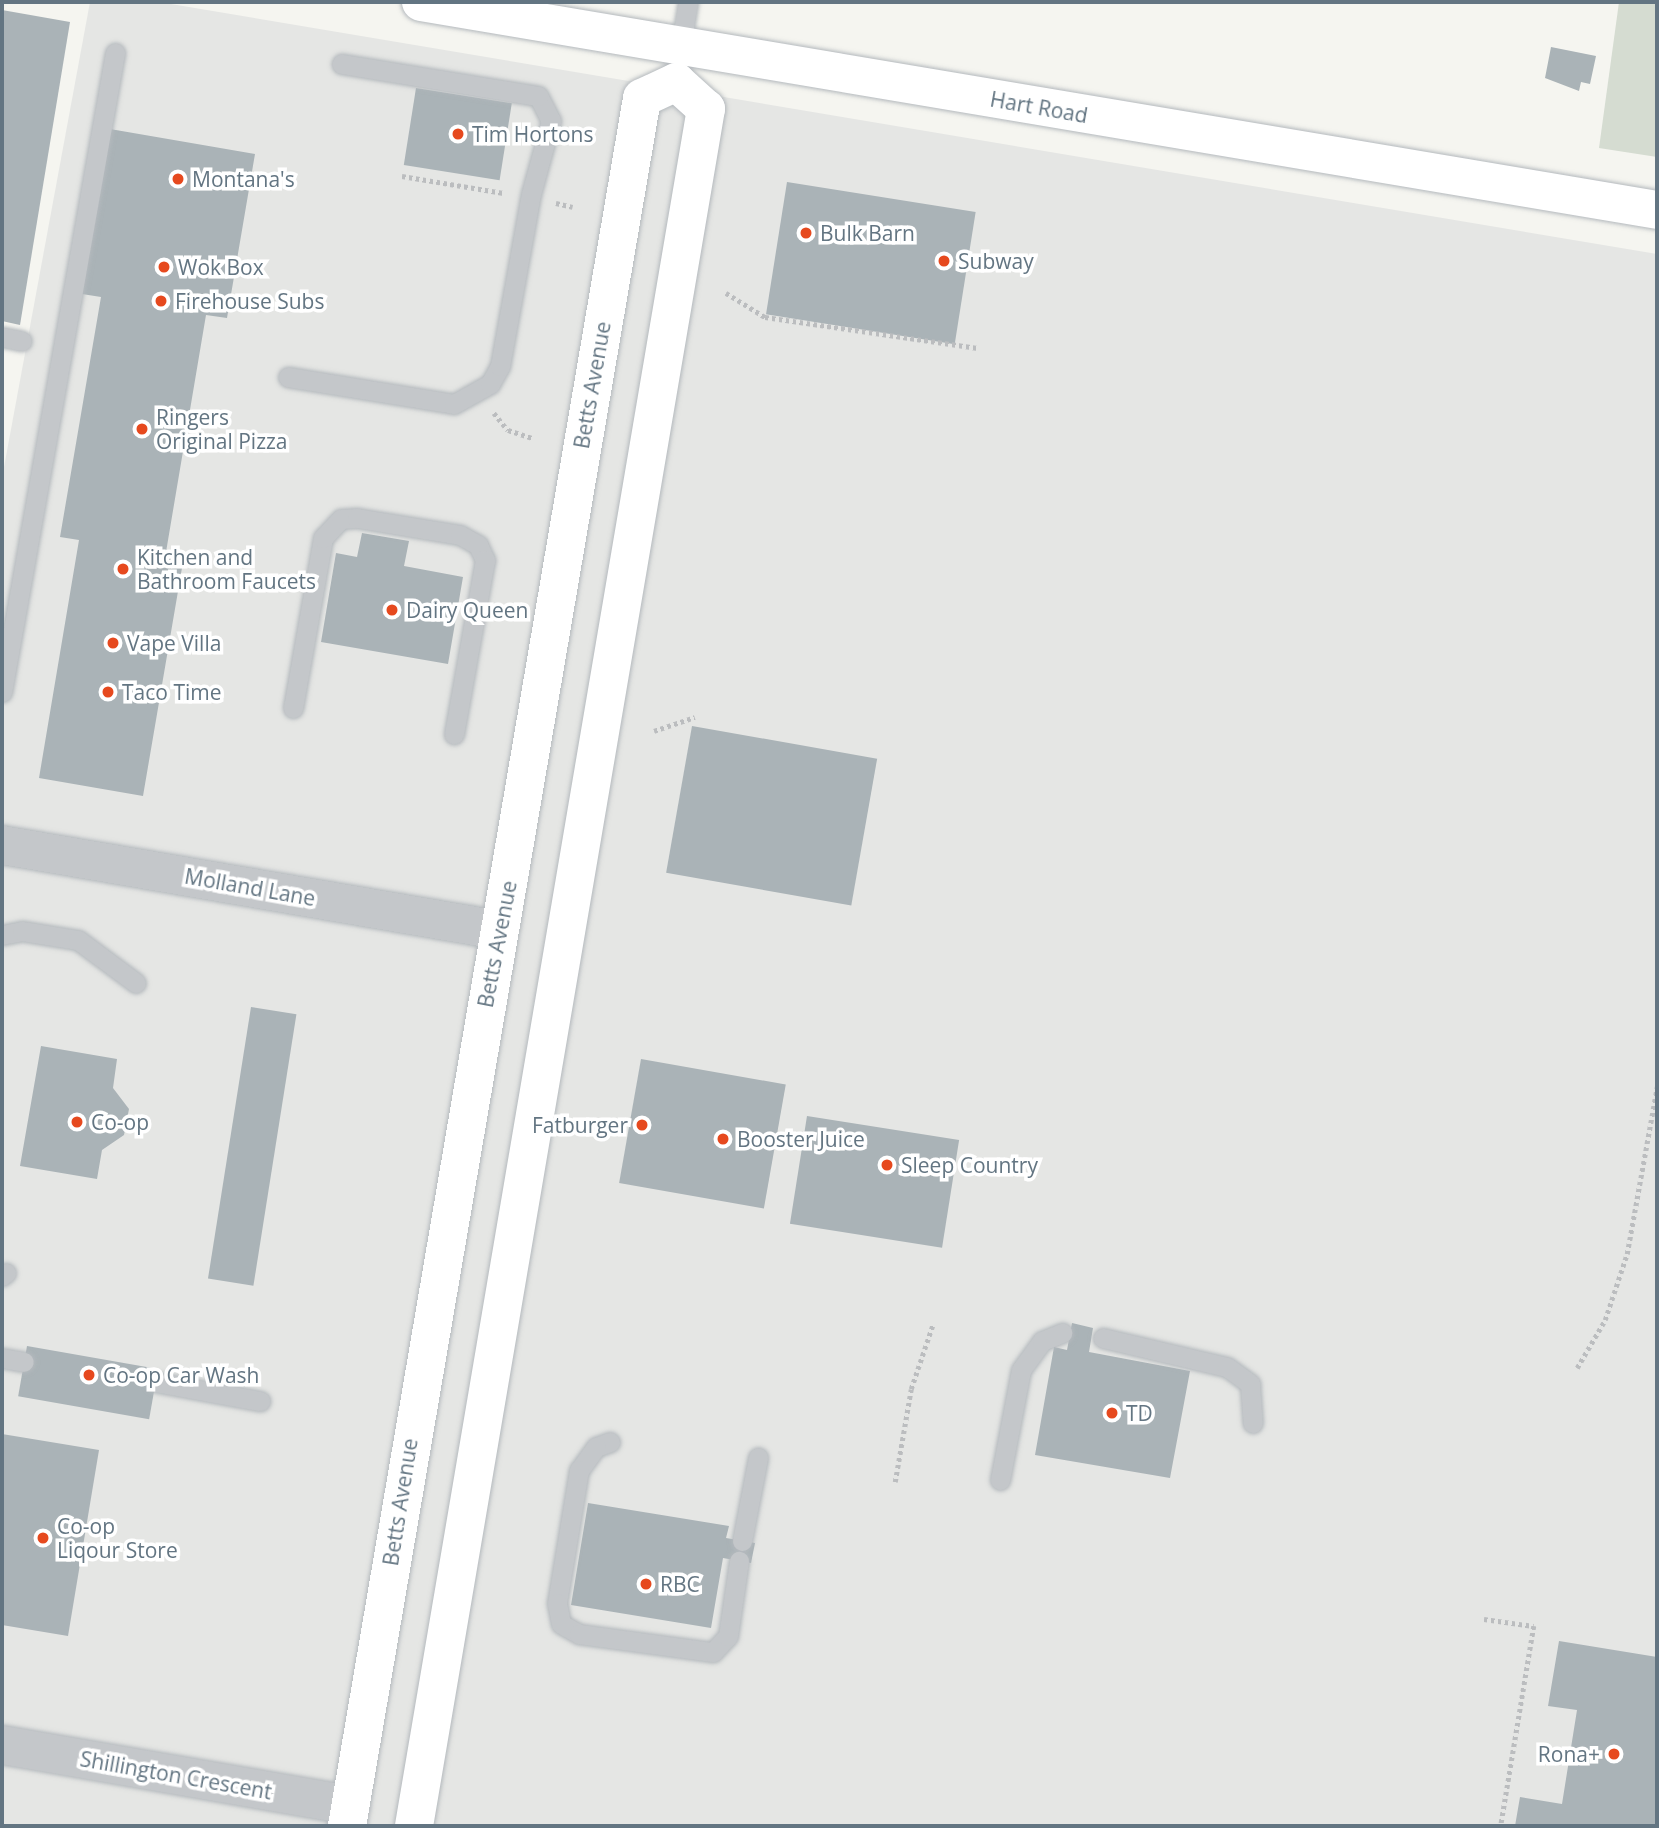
<!DOCTYPE html>
<style>
body{margin:0}
#map{position:relative;width:1659px;height:1828px;overflow:hidden;background:#f5f5f0;font-family:"Open Sans",sans-serif}
div>[style]{position:absolute}
.built>*{inset:0;background:#e5e6e4}
.green>*{inset:0;background:#d5dcd1}
.building>*{inset:0;background:#aab3b7;transform-origin:0 0}
.path>*{height:4.5px;margin-top:-2.25px;transform-origin:0;background:repeating-linear-gradient(90deg,#bbbdbf 0 3.5px,transparent 0 7px)}
.roads{filter:drop-shadow(0 0 2px #b4b9bd) drop-shadow(0 0 2px #b4b9bd)}
.lane>*{height:19px;margin:-9.5px;padding:0 9.5px;transform-origin:9.5px;border-radius:9.5px;background:#c4c7ca}
.street>*{height:38px;margin:-19px;padding:0 19px;transform-origin:19px;border-radius:19px;background:#c4c7ca}
.secondary>*{height:38px;margin:-19px;padding:0 19px;transform-origin:19px;border-radius:19px;background:#fff}
.dots>*{width:19px;height:19px;translate:-50% -50%;box-sizing:border-box;border:4px solid #fff;border-radius:50%}
span{translate:-50% -50%;white-space:nowrap;text-align:center;line-height:1.15;-webkit-text-stroke:7px #fff;paint-order:stroke}
.street-label{font-size:21px;color:#637582}
.poi-label{font-size:21px;color:#637582}
.left{translate:0 -50%;text-align:left}
.right{translate:-100% -50%;text-align:right}
.frame{position:absolute;inset:0;border:4px solid #637582;pointer-events:none}
</style>
<div id="map">
<div class="built">
<i style="clip-path:polygon(90px 2px,159px 2px,1657px 254px,1657px 1826px,2px 1826px,2px 478px)"></i>
</div>
<div class="green">
<i style="clip-path:polygon(1619px 2px,1657px 2px,1657px 157px,1599px 148px)"></i>
</div>
<div class="building">
<i style="clip-path:polygon(2px 10px,70px 22px,20px 325px,2px 321px)"></i>
<i style="clip-path:polygon(1551px 47px,1596px 56px,1590px 84px,1581px 82px,1579px 91px,1545px 78px)"></i>
<i style="left:416px;top:88px;width:97px;height:78px;rotate:9deg"></i>
<i style="clip-path:polygon(110px 129px,255px 154px,227px 318px,206px 315px,165px 558px,183px 562px,143px 796px,39px 778px,79px 540px,60px 537px,101px 297px,82px 294px)"></i>
<i style="left:787px;top:182px;width:191px;height:134px;rotate:9deg"></i>
<i style="clip-path:polygon(362px 533px,409px 541px,404px 566px,463px 577px,448px 664px,321px 642px,336px 553px,357px 557px)"></i>
<i style="left:692px;top:726px;width:188px;height:149px;rotate:10deg"></i>
<i style="left:251px;top:1007px;width:46px;height:275px;rotate:9deg"></i>
<i style="clip-path:polygon(41px 1046px,117px 1059px,113px 1088px,129px 1109px,124px 1135px,102px 1150px,97px 1179px,20px 1166px)"></i>
<i style="left:641px;top:1059px;width:147px;height:126px;rotate:10deg"></i>
<i style="left:807px;top:1116px;width:154px;height:109px;rotate:9deg"></i>
<i style="clip-path:polygon(1072px 1323px,1093px 1328px,1089px 1352px,1190px 1371px,1170px 1478px,1035px 1455px,1054px 1347px,1067px 1350px)"></i>
<i style="left:27px;top:1346px;width:133px;height:51px;rotate:10deg"></i>
<i style="clip-path:polygon(2px 1434px,99px 1450px,68px 1636px,2px 1625px)"></i>
<i style="clip-path:polygon(588px 1503px,729px 1526px,726px 1538px,755px 1543px,751px 1563px,723px 1558px,711px 1628px,571px 1605px)"></i>
<i style="clip-path:polygon(1559px 1641px,1657px 1657px,1657px 1826px,1515px 1826px,1520px 1797px,1562px 1804px,1577px 1710px,1548px 1706px)"></i>
</div>
<div class="path">
<i style="left:402px;top:176px;width:103px;rotate:9.5deg"></i>
<i style="left:556px;top:203px;width:17px;rotate:13deg"></i>
<i style="left:726px;top:293px;width:46px;rotate:31.6deg"></i>
<i style="left:765px;top:317px;width:215px;rotate:8.3deg"></i>
<i style="left:494px;top:413px;width:22px;rotate:51deg"></i>
<i style="left:508px;top:430px;width:26px;rotate:18deg"></i>
<i style="left:654px;top:731px;width:43px;rotate:-18.9deg"></i>
<i style="left:1577px;top:1368px;width:56px;rotate:-59.7deg"></i>
<i style="left:1605px;top:1320px;width:70px;rotate:-71.6deg"></i>
<i style="left:1627px;top:1254px;width:170px;rotate:-79.8deg"></i>
<i style="left:895px;top:1482px;width:94px;rotate:-80.2deg"></i>
<i style="left:911px;top:1389px;width:69px;rotate:-71.3deg"></i>
<i style="left:1484px;top:1619px;width:50px;rotate:8deg"></i>
<i style="left:1534px;top:1626px;width:203px;rotate:99.4deg"></i>
</div>
<div class="roads">
<div class="lane">
<i style="left:681px;top:45px;width:44px;rotate:-80.8deg"></i>
<i style="left:2px;top:337px;width:20px;rotate:11deg"></i>
<i style="left:288px;top:377px;width:168px;rotate:9.2deg"></i>
<i style="left:454px;top:404px;width:41px;rotate:-29.1deg"></i>
<i style="left:490px;top:384px;width:21px;rotate:-61deg"></i>
<i style="left:500px;top:366px;width:175px;rotate:-79.8deg"></i>
<i style="left:531px;top:194px;width:76px;rotate:-74.7deg"></i>
<i style="left:551px;top:121px;width:28px;rotate:-117deg"></i>
<i style="left:538px;top:96px;width:199px;rotate:-170.7deg"></i>
<i style="left:2px;top:692px;width:649px;rotate:-79.97deg"></i>
<i style="left:293px;top:708px;width:173px;rotate:-80deg"></i>
<i style="left:323px;top:538px;width:26px;rotate:-47deg"></i>
<i style="left:341px;top:519px;width:16px;rotate:-4deg"></i>
<i style="left:357px;top:518px;width:104px;rotate:9.4deg"></i>
<i style="left:460px;top:535px;width:21px;rotate:29deg"></i>
<i style="left:478px;top:545px;width:17px;rotate:65deg"></i>
<i style="left:485px;top:560px;width:177px;rotate:100.1deg"></i>
<i style="left:2px;top:935px;width:20px;rotate:-11deg"></i>
<i style="left:22px;top:931px;width:57px;rotate:9.1deg"></i>
<i style="left:78px;top:940px;width:72px;rotate:36.6deg"></i>
<i style="left:2px;top:1276px;width:5px;rotate:-37deg"></i>
<i style="left:1103px;top:1338px;width:127px;rotate:13.2deg"></i>
<i style="left:1227px;top:1367px;width:29px;rotate:36deg"></i>
<i style="left:1250px;top:1384px;width:39px;rotate:86deg"></i>
<i style="left:2px;top:1358px;width:22px;rotate:10deg"></i>
<i style="left:156px;top:1382px;width:106px;rotate:10.4deg"></i>
<i style="left:610px;top:1442px;width:15px;rotate:160deg"></i>
<i style="left:596px;top:1447px;width:29px;rotate:126deg"></i>
<i style="left:579px;top:1470px;width:135px;rotate:99.4deg"></i>
<i style="left:557px;top:1603px;width:21px;rotate:79deg"></i>
<i style="left:561px;top:1624px;width:21px;rotate:29deg"></i>
<i style="left:579px;top:1634px;width:135px;rotate:7.7deg"></i>
<i style="left:713px;top:1652px;width:22px;rotate:-47deg"></i>
<i style="left:728px;top:1636px;width:76px;rotate:-81.7deg"></i>
<i style="left:1000px;top:1480px;width:112px;rotate:-79.2deg"></i>
<i style="left:1021px;top:1370px;width:36px;rotate:-54deg"></i>
<i style="left:1042px;top:1341px;width:22px;rotate:-22deg"></i>
<i style="left:742px;top:1541px;width:85px;rotate:-79.1deg"></i>
</div>
<div class="street">
<i style="left:2px;top:845px;width:503px;rotate:9.72deg"></i>
<i style="left:2px;top:1745px;width:354px;rotate:9.8deg"></i>
</div>
<div class="secondary">
<i style="left:421px;top:2px;width:1253px;rotate:9.55deg"></i>
<i style="left:347px;top:1826px;width:1753px;rotate:-80.31deg"></i>
<i style="left:642px;top:98px;width:38px;rotate:-25deg"></i>
<i style="left:414px;top:1826px;width:1742px;rotate:-80.35deg"></i>
<i style="left:706px;top:109px;width:40px;rotate:-138deg"></i>
</div>
</div>
<div class="dots">
<i style="left:458px;top:134px;background:#e6491e"></i>
<i style="left:178px;top:179px;background:#e6491e"></i>
<i style="left:806px;top:233px;background:#e6491e"></i>
<i style="left:944px;top:261px;background:#e6491e"></i>
<i style="left:164px;top:267px;background:#e6491e"></i>
<i style="left:161px;top:301px;background:#e6491e"></i>
<i style="left:142px;top:429px;background:#e6491e"></i>
<i style="left:123px;top:569px;background:#e6491e"></i>
<i style="left:392px;top:610px;background:#e6491e"></i>
<i style="left:113px;top:643px;background:#e6491e"></i>
<i style="left:108px;top:692px;background:#e6491e"></i>
<i style="left:77px;top:1122px;background:#e6491e"></i>
<i style="left:642px;top:1125px;background:#e6491e"></i>
<i style="left:723px;top:1139px;background:#e6491e"></i>
<i style="left:887px;top:1165px;background:#e6491e"></i>
<i style="left:89px;top:1375px;background:#e6491e"></i>
<i style="left:1112px;top:1413px;background:#e6491e"></i>
<i style="left:43px;top:1538px;background:#e6491e"></i>
<i style="left:646px;top:1584px;background:#e6491e"></i>
<i style="left:1614px;top:1754px;background:#e6491e"></i>
</div>
<div class="street-label">
<span style="left:1039px;top:107px;rotate:10deg">Hart Road</span>
<span style="left:592px;top:385px;rotate:-80deg">Betts Avenue</span>
<span style="left:250px;top:887px;rotate:10deg">Molland Lane</span>
<span style="left:497px;top:944px;rotate:-79deg">Betts Avenue</span>
<span style="left:400px;top:1502px;rotate:-81deg">Betts Avenue</span>
<span style="left:176px;top:1775px;rotate:10deg">Shillington Crescent</span>
</div>
<div class="poi-label">
<span class="left" style="left:472px;top:134px">Tim Hortons</span>
<span class="left" style="left:192px;top:179px">Montana's</span>
<span class="left" style="left:820px;top:233px">Bulk Barn</span>
<span class="left" style="left:958px;top:261px">Subway</span>
<span class="left" style="left:178px;top:267px">Wok Box</span>
<span class="left" style="left:175px;top:301px">Firehouse Subs</span>
<span class="left" style="left:156px;top:429px">Ringers<br>Original Pizza</span>
<span class="left" style="left:137px;top:569px">Kitchen and<br>Bathroom Faucets</span>
<span class="left" style="left:406px;top:610px">Dairy Queen</span>
<span class="left" style="left:127px;top:643px">Vape Villa</span>
<span class="left" style="left:122px;top:692px">Taco Time</span>
<span class="left" style="left:91px;top:1122px">Co-op</span>
<span class="right" style="left:628px;top:1125px">Fatburger</span>
<span class="left" style="left:737px;top:1139px">Booster Juice</span>
<span class="left" style="left:901px;top:1165px">Sleep Country</span>
<span class="left" style="left:103px;top:1375px">Co-op Car Wash</span>
<span class="left" style="left:1126px;top:1413px">TD</span>
<span class="left" style="left:57px;top:1538px">Co-op<br>Liqour Store</span>
<span class="left" style="left:660px;top:1584px">RBC</span>
<span class="right" style="left:1600px;top:1754px">Rona+</span>
</div>
<div class="frame"></div>
</div>
